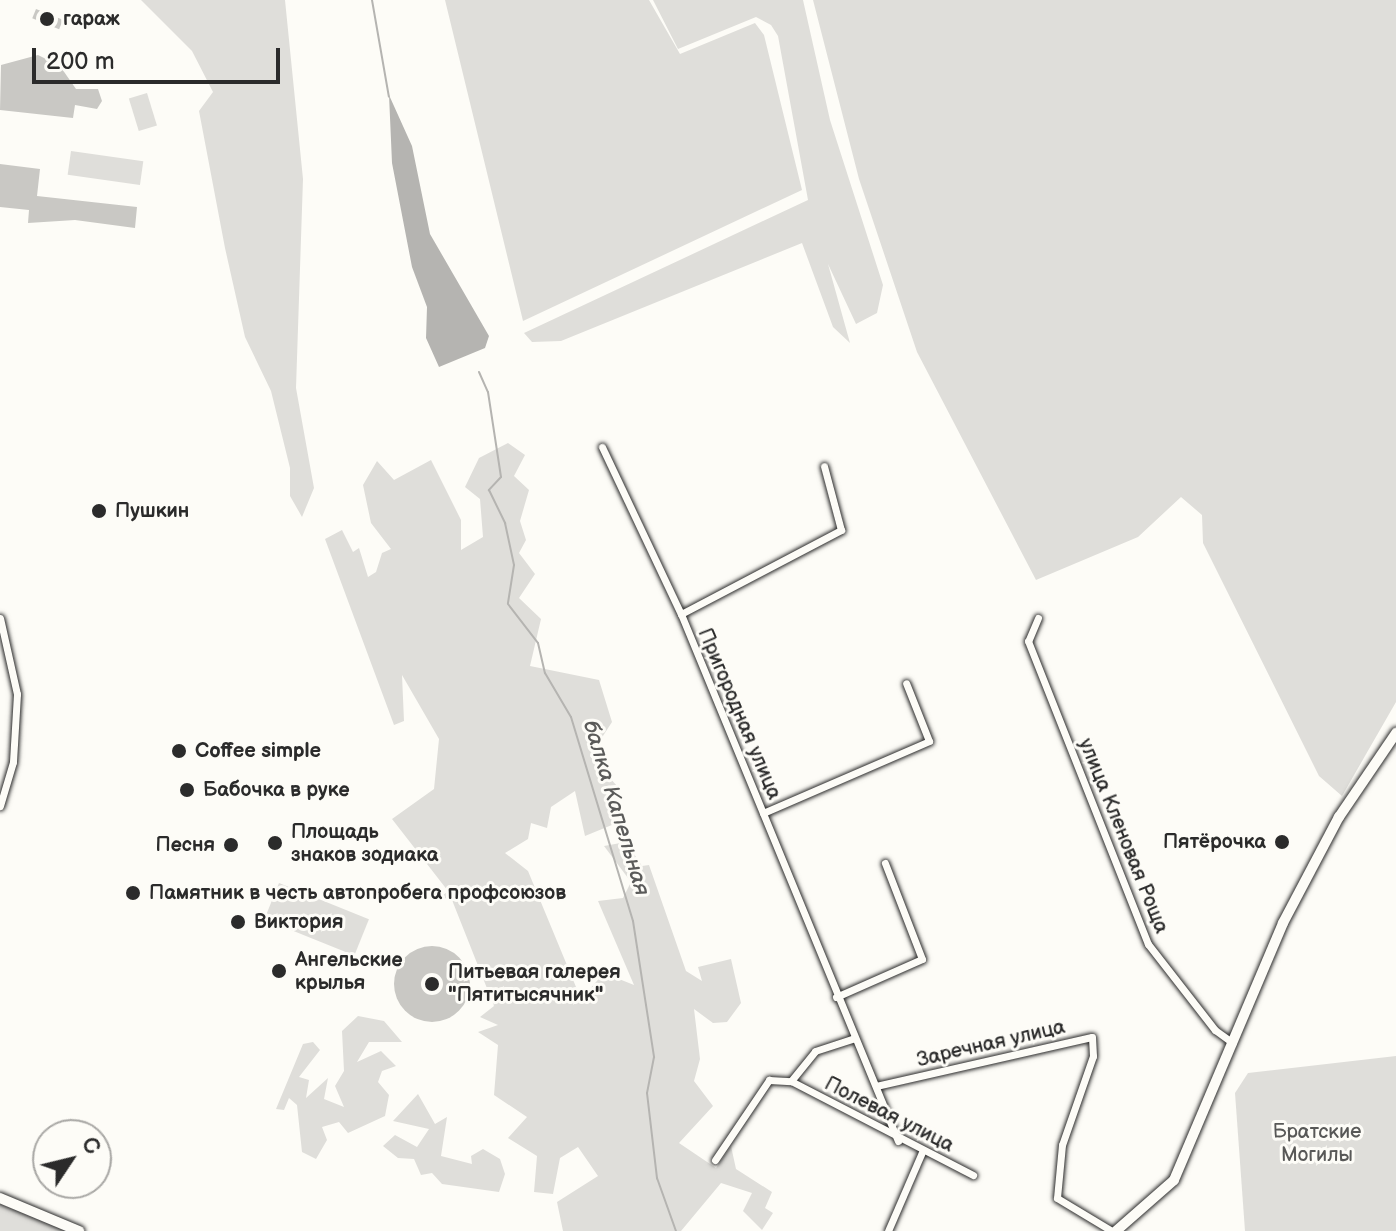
<!DOCTYPE html>
<meta charset="utf-8">
<style>
body{margin:0}
#map{position:relative;width:1396px;height:1231px;overflow:hidden;background:#fdfcf7;font-family:"Balsamiq Sans",sans-serif}
div>[style]{position:absolute}
.green>*{inset:0;background:#dfdeda;transform-origin:0 0}
.water>*{inset:0;background:#b5b4b1}
.stream>*{height:2px;margin:-1px;padding:0 1px;transform-origin:1px;border-radius:1px;background:#b5b4b1}
.building>*{inset:0;background:#c9c8c4;transform-origin:0 0}
.round{border-radius:50%}
.roads{filter:drop-shadow(0 0 2px #2b2b2b) drop-shadow(0 0 2px #2b2b2b)}
.street>*{height:7px;margin:-3.5px;padding:0 3.5px;transform-origin:3.5px;border-radius:3.5px;background:#fdfcf7}
.secondary>*{height:10px;margin:-5px;padding:0 5px;transform-origin:5px;border-radius:5px;background:#fdfcf7}
.dots>*{width:22px;height:22px;translate:-50% -50%;box-sizing:border-box;border:4px solid #fdfcf7;border-radius:50%}
span{translate:-50% -50%;white-space:nowrap;text-align:center;line-height:1.15;-webkit-text-stroke:6px #fdfcf7;paint-order:stroke}
.poi-label{font-size:20px;color:#2b2b2b;font-weight:700}
.left{translate:0 -50%;text-align:left}
.right{translate:-100% -50%;text-align:right}
.street-label{font-size:20px;color:#2b2b2b}
.park-label{font-size:20px;color:#585857}
.water-label{font-size:22px;color:#5b5b5a;font-style:italic}
.north{position:absolute;left:32px;top:1119px;width:80px;height:80px;box-sizing:border-box;background:#fdfcf7;border:2px solid #a9a8a5;border-radius:50%;rotate:55deg;font-size:22px;font-weight:700;line-height:32px;text-align:center;color:#2b2b2b}
.north::after{content:'';display:block;margin:auto;width:28px;height:36px;background:#2b2b2b;clip-path:polygon(50% 0,100% 100%,50% 72%,0 100%)}
.scale{position:absolute;left:32px;top:48px;width:248px;height:36px;box-sizing:border-box;border:4px solid #2b2b2b;border-top:0;padding-left:10px;font-size:24px;line-height:28px;white-space:nowrap;color:#2b2b2b;-webkit-text-stroke:6px #fdfcf7;paint-order:stroke}
</style>
<div id="map">
<div class="green">
<i style="clip-path:polygon(141px 0,285px 0,303px 179px,296px 388px,314px 488px,302px 517px,290px 496px,290px 468px,271px 391px,245px 337px,225px 248px,199px 111px,213px 92px,192px 51px)"></i>
<i style="clip-path:polygon(445px 0,649px 0,680px 54px,755px 23px,764px 35px,802px 190px,523px 321px)"></i>
<i style="clip-path:polygon(653px 0,803px 0,830px 120px,883px 285px,877px 313px,856px 324px,828px 264px,850px 343px,833px 327px,802px 243px,561px 341px,532px 342px,524px 333px,808px 200px,778px 36px,771px 25px,756px 17px,678px 49px)"></i>
<i style="clip-path:polygon(813px 0,1396px 0,1396px 702px,1342px 796px,1319px 776px,1203px 543px,1202px 515px,1181px 497px,1138px 537px,1036px 580px,917px 352px,859px 179px)"></i>
<i style="left:147px;top:93px;width:34px;height:19px;rotate:73deg"></i>
<i style="left:71px;top:151px;width:73px;height:24px;rotate:8deg"></i>
<i style="clip-path:polygon(508px 443px,525px 455px,514px 476px,529px 490px,520px 521px,526px 540px,519px 553px,535px 574px,519px 598px,541px 619px,530px 666px,599px 680px,612px 722px,590px 756px,618px 787px,624px 820px,585px 836px,575px 791px,551px 807px,547px 828px,531px 823px,528px 839px,505px 853px,528px 871px,581px 999px,604px 973px,634px 985px,598px 901px,623px 898px,631px 882px,604px 846px,626px 842px,642px 866px,649px 865px,686px 971px,702px 981px,698px 967px,731px 959px,741px 1003px,727px 1022px,713px 1023px,694px 1009px,700px 1059px,694px 1081px,713px 1106px,679px 1143px,716px 1168px,731px 1146px,736px 1169px,772px 1192px,765px 1208px,773px 1213px,762px 1230px,743px 1211px,752px 1193px,721px 1183px,681px 1231px,563px 1231px,557px 1202px,598px 1176px,578px 1147px,560px 1158px,553px 1194px,534px 1192px,537px 1156px,508px 1138px,527px 1117px,494px 1095px,498px 1045px,478px 1032px,498px 1025px,480px 1017px,494px 1006px,452px 900px,441px 897px,448px 891px,392px 819px,434px 789px,439px 739px,402px 675px,404px 721px,394px 725px,325px 539px,342px 530px,353px 552px,359px 548px,368px 577px,376px 572px,382px 553px,391px 549px,371px 523px,363px 485px,377px 461px,394px 480px,431px 460px,461px 520px,461px 550px,483px 537px,480px 499px,465px 487px,479px 458px)"></i>
<i style="left:279px;top:883px;width:97px;height:39px;rotate:22deg"></i>
<i style="clip-path:polygon(358px 1016px,384px 1021px,402px 1042px,369px 1042px,357px 1062px,381px 1051px,396px 1066px,382px 1071px,378px 1082px,389px 1095px,385px 1116px,348px 1133px,339px 1122px,322px 1127px,327px 1140px,316px 1159px,302px 1152px,297px 1105px,289px 1098px,284px 1110px,276px 1109px,303px 1044px,313px 1042px,320px 1050px,299px 1077px,309px 1080px,306px 1098px,328px 1078px,324px 1099px,344px 1107px,335px 1086px,344px 1071px,342px 1031px)"></i>
<i style="clip-path:polygon(1396px 1056px,1396px 1231px,1245px 1231px,1235px 1093px,1248px 1073px)"></i>
<i style="clip-path:polygon(418px 1094px,435px 1124px,447px 1117px,441px 1156px,472px 1164px,471px 1156px,483px 1149px,500px 1159px,505px 1174px,499px 1192px,442px 1184px,432px 1173px,421px 1175px,414px 1159px,398px 1158px,383px 1146px,395px 1135px,417px 1147px,429px 1129px,393px 1121px)"></i>
<i style="clip-path:polygon(0 1204px,67px 1231px,0 1231px)"></i>
</div>
<div class="water">
<i style="clip-path:polygon(389px 95px,412px 146px,430px 234px,489px 336px,485px 348px,439px 367px,426px 338px,427px 307px,412px 267px,392px 163px)"></i>
</div>
<div class="stream">
<i style="left:372px;top:0;width:98px;rotate:80.1deg"></i>
<i style="left:479px;top:372px;width:22px;rotate:66deg"></i>
<i style="left:488px;top:392px;width:86px;rotate:81.3deg"></i>
<i style="left:501px;top:477px;width:18px;rotate:133deg"></i>
<i style="left:489px;top:490px;width:37px;rotate:64deg"></i>
<i style="left:505px;top:523px;width:43px;rotate:77.9deg"></i>
<i style="left:514px;top:565px;width:39px;rotate:99deg"></i>
<i style="left:508px;top:604px;width:49px;rotate:52.4deg"></i>
<i style="left:538px;top:643px;width:31px;rotate:77deg"></i>
<i style="left:545px;top:673px;width:51px;rotate:59.4deg"></i>
<i style="left:571px;top:717px;width:213px;rotate:73.1deg"></i>
<i style="left:633px;top:921px;width:138px;rotate:81.2deg"></i>
<i style="left:654px;top:1057px;width:37px;rotate:101deg"></i>
<i style="left:647px;top:1093px;width:86px;rotate:83.3deg"></i>
<i style="left:657px;top:1178px;width:56px;rotate:70.3deg"></i>
</div>
<div class="building">
<i style="left:36px;top:9px;width:29px;height:10px;rotate:22deg"></i>
<i style="clip-path:polygon(38px 55px,60px 66px,76px 89px,98px 89px,102px 101px,97px 109px,75px 105px,73px 118px,0 110px,1px 65px)"></i>
<i style="clip-path:polygon(0 164px,40px 169px,37px 196px,137px 207px,135px 228px,75px 220px,28px 223px,29px 210px,0 207px)"></i>
<i class="round" style="left:394px;top:946px;width:76px;height:76px"></i>
</div>
<div class="roads">
<div class="street">
<i style="left:602px;top:447px;width:185px;rotate:64.7deg"></i>
<i style="left:681px;top:614px;width:570px;rotate:67.62deg"></i>
<i style="left:681px;top:614px;width:181px;rotate:-27.7deg"></i>
<i style="left:841px;top:530px;width:66px;rotate:-104.9deg"></i>
<i style="left:0;top:618px;width:78px;rotate:77.4deg"></i>
<i style="left:17px;top:694px;width:68px;rotate:93.4deg"></i>
<i style="left:13px;top:762px;width:46px;rotate:106.5deg"></i>
<i style="left:1038px;top:618px;width:25px;rotate:113deg"></i>
<i style="left:1028px;top:641px;width:326px;rotate:68.4deg"></i>
<i style="left:1148px;top:944px;width:109px;rotate:52.1deg"></i>
<i style="left:1215px;top:1030px;width:22px;rotate:36deg"></i>
<i style="left:763px;top:813px;width:181px;rotate:-23.4deg"></i>
<i style="left:929px;top:741px;width:62px;rotate:-111.6deg"></i>
<i style="left:836px;top:997px;width:94px;rotate:-23.8deg"></i>
<i style="left:922px;top:959px;width:103px;rotate:-111.1deg"></i>
<i style="left:791px;top:1081px;width:205px;rotate:27.3deg"></i>
<i style="left:876px;top:1086px;width:221px;rotate:-12.8deg"></i>
<i style="left:1092px;top:1037px;width:19px;rotate:87deg"></i>
<i style="left:1093px;top:1056px;width:94px;rotate:109.2deg"></i>
<i style="left:1062px;top:1145px;width:53px;rotate:95.4deg"></i>
<i style="left:1057px;top:1198px;width:64px;rotate:31deg"></i>
<i style="left:715px;top:1160px;width:97px;rotate:-56deg"></i>
<i style="left:769px;top:1080px;width:22px;rotate:3deg"></i>
<i style="left:791px;top:1081px;width:38px;rotate:-51deg"></i>
<i style="left:815px;top:1051px;width:40px;rotate:-18deg"></i>
<i style="left:888px;top:1231px;width:86px;rotate:-66.7deg"></i>
</div>
<div class="secondary">
<i style="left:0;top:1198px;width:86px;rotate:22.7deg"></i>
<i style="left:1116px;top:1231px;width:77px;rotate:-41.3deg"></i>
<i style="left:1174px;top:1180px;width:279px;rotate:-67deg"></i>
<i style="left:1283px;top:923px;width:120px;rotate:-62.2deg"></i>
<i style="left:1339px;top:817px;width:102px;rotate:-55.8deg"></i>
</div>
</div>
<div class="dots">
<i style="left:47px;top:19px;background:#2b2b2b"></i>
<i style="left:99px;top:511px;background:#2b2b2b"></i>
<i style="left:179px;top:751px;background:#2b2b2b"></i>
<i style="left:187px;top:790px;background:#2b2b2b"></i>
<i style="left:1282px;top:842px;background:#2b2b2b"></i>
<i style="left:275px;top:843px;background:#2b2b2b"></i>
<i style="left:231px;top:845px;background:#2b2b2b"></i>
<i style="left:133px;top:893px;background:#2b2b2b"></i>
<i style="left:238px;top:922px;background:#2b2b2b"></i>
<i style="left:279px;top:971px;background:#2b2b2b"></i>
<i style="left:432px;top:984px;background:#2b2b2b"></i>
</div>
<div class="poi-label">
<span class="left" style="left:63px;top:19px">гараж</span>
<span class="left" style="left:115px;top:511px">Пушкин</span>
<span class="left" style="left:195px;top:751px">Coffee simple</span>
<span class="left" style="left:203px;top:790px">Бабочка в руке</span>
<span class="left" style="left:291px;top:844px">Площадь<br>знаков зодиака</span>
<span class="right" style="left:1266px;top:842px">Пятёрочка</span>
<span class="right" style="left:215px;top:845px">Песня</span>
<span class="left" style="left:149px;top:893px">Памятник в честь автопробега профсоюзов</span>
<span class="left" style="left:254px;top:922px">Виктория</span>
<span class="left" style="left:295px;top:972px">Ангельские<br>крылья</span>
<span class="left" style="left:448px;top:984px">Питьевая галерея<br>"Пятитысячник"</span>
</div>
<div class="street-label">
<span style="left:739px;top:714px;rotate:67deg">Пригородная улица</span>
<span style="left:1123px;top:836px;rotate:68deg">улица Кленовая Роща</span>
<span style="left:991px;top:1044px;rotate:-13deg">Заречная улица</span>
<span style="left:889px;top:1115px;rotate:27deg">Полевая улица</span>
</div>
<div class="park-label">
<span style="left:1317px;top:1144px">Братские<br>Могилы</span>
</div>
<div class="water-label">
<span style="left:616px;top:808px;rotate:73deg">балка Капельная</span>
</div>
<div class="north">С</div>
<div class="scale">200 m</div>
</div>
